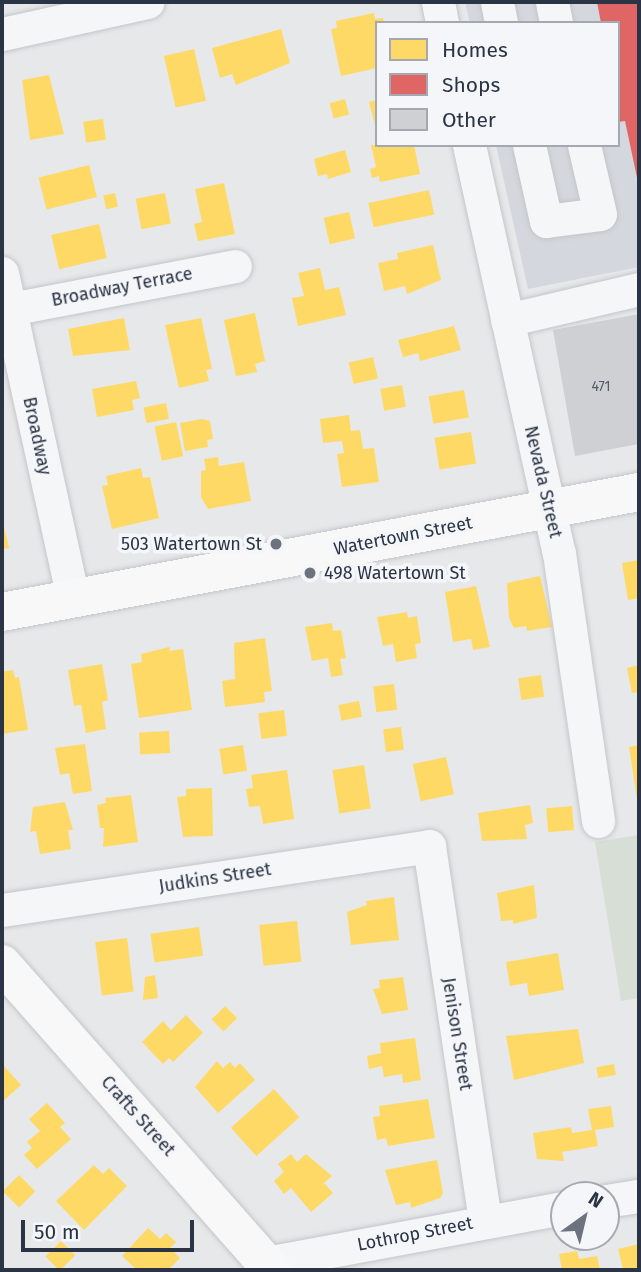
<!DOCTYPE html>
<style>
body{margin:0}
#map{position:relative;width:641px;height:1272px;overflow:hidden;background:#e6e8ea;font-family:"Fira Sans",sans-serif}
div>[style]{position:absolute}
.built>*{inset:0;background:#d4d7dd}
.green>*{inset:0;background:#d6ded6}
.homes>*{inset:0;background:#ffd966;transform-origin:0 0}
.shops>*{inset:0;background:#e06666}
.building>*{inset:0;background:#ced0d3}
.roads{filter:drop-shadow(0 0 2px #c4c6c8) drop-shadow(0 0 2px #c4c6c8)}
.minor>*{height:33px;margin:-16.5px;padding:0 16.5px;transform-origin:16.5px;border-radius:16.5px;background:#f5f6f7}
.major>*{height:38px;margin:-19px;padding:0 19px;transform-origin:19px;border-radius:19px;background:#f8f8f8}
.dots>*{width:19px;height:19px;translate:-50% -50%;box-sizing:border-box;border:4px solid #f4f6f9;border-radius:50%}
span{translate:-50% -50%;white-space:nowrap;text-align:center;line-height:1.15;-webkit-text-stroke:7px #f4f6f9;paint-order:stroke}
.number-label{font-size:14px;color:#545c69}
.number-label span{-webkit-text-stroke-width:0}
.street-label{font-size:18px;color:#2b3445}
.poi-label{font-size:18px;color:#2b3445}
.right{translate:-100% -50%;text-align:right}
.left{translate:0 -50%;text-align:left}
.frame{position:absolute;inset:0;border:4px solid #2b3445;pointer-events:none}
.legend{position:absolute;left:375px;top:21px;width:245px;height:126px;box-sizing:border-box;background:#f4f6f9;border:2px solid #a4a8b1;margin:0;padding:9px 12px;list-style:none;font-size:21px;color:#2b3445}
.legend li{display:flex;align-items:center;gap:14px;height:35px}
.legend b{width:35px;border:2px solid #a4a8b1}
.north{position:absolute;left:550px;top:1181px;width:70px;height:70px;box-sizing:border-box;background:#f4f6f9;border:2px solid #a4a8b1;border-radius:50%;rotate:34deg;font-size:19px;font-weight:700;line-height:28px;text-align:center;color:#2b3445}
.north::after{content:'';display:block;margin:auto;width:24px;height:32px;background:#6c737f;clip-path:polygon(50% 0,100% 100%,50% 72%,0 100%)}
.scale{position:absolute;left:21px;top:1220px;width:173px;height:32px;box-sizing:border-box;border:4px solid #2b3445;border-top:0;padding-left:9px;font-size:21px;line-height:24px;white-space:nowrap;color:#2b3445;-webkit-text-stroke:5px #f4f6f9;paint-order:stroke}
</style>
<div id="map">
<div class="built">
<i style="clip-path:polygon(465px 2px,639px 2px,639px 267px,528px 289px,496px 145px,618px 145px,618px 23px,470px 23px)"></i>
</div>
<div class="green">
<i style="clip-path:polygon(639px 835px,639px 998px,621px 1001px,595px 842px)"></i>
</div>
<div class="homes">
<i style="clip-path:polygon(374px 13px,375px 19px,383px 18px,384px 23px,377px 23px,377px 68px,341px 76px,331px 29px,337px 28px,336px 21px)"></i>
<i style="clip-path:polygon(281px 29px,290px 63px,236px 85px,232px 74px,220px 78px,212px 48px)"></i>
<i style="left:194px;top:49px;width:53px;height:31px;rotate:77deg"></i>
<i style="clip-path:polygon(49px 75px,64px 134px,30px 140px,22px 80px)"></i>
<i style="left:345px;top:99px;width:16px;height:16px;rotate:75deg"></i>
<i style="clip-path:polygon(377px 100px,377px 129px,376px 129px,369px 102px)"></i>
<i style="left:103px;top:119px;width:21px;height:20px;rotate:82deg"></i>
<i style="clip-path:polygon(371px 145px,414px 145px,420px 174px,380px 182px,379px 176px,372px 178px,370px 169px,376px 167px)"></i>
<i style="clip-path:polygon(345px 150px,351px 172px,328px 179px,327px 174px,318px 176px,314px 159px)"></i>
<i style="left:89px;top:165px;width:33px;height:52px;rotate:76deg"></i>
<i style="clip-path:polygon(224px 183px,235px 234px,198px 241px,194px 224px,202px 222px,195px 189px)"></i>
<i style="left:429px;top:190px;width:25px;height:62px;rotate:78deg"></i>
<i style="left:115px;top:193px;width:14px;height:12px;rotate:78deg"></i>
<i style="left:165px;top:193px;width:31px;height:30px;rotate:79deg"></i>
<i style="left:349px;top:212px;width:27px;height:26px;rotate:77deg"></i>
<i style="left:99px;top:224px;width:35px;height:49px;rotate:77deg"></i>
<i style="clip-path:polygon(433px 245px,441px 280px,407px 294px,405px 286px,384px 291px,378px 263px,398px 259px,397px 253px)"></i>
<i style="clip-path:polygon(320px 268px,325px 290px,339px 287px,346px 315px,298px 326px,292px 298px,304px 296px,298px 273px)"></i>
<i style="clip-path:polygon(255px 313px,265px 361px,255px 364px,257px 372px,236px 376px,224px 320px)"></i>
<i style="clip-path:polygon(124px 318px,130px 350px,73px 356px,68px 329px)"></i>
<i style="clip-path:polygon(201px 318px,212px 369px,206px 370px,209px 381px,179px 388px,165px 325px)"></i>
<i style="clip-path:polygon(454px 326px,461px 350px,420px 361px,418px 353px,403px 357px,398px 340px)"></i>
<i style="left:373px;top:357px;width:22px;height:25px;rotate:77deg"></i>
<i style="clip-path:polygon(136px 381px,140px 398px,132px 400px,134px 410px,97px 417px,92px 389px)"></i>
<i style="left:402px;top:385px;width:22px;height:22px;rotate:80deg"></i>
<i style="left:464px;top:390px;width:28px;height:36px;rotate:80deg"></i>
<i style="left:166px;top:403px;width:16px;height:23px;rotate:79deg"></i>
<i style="clip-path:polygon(349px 415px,351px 431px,360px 430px,363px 449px,374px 448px,379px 482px,342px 487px,337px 454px,344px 453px,342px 441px,323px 443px,320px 419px)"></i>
<i style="clip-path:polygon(202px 419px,210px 421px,213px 439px,207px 440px,208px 447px,185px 451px,180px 423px)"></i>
<i style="left:176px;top:422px;width:35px;height:22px;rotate:78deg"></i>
<i style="left:471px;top:432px;width:32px;height:37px;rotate:81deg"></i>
<i style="clip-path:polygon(218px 457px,219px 466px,244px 462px,251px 501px,208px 509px,201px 497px,201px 471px,206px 470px,204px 459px)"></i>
<i style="clip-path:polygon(141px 468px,143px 478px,150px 477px,159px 518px,112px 529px,102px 486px,108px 485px,106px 476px)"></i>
<i style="clip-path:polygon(2px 519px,9px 548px,2px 549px)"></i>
<i style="clip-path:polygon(639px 560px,639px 598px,628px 600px,622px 563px)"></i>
<i style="clip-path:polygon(540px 576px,552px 627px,527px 631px,526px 626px,514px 628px,509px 618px,507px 583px)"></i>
<i style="clip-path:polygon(476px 586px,490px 647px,473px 650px,471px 639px,453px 642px,445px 592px)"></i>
<i style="clip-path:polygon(407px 612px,408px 618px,417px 616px,421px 643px,415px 644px,417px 658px,396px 662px,393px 644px,383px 646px,377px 617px)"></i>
<i style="clip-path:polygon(332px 623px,333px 631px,341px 630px,346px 658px,340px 659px,343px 675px,331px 677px,328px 658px,312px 661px,305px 627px)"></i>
<i style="clip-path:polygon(265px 638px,272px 691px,264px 692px,265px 702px,225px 707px,222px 681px,235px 679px,234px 643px)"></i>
<i style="clip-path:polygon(169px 647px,170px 651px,183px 649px,192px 710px,139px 718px,131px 664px,142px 662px,141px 654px)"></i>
<i style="clip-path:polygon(102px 664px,108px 700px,102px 702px,106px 729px,86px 733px,81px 705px,74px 706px,68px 670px)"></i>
<i style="clip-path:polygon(639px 665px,639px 692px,632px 693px,627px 668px)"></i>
<i style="clip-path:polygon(13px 670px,15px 678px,19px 677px,28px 730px,2px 734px,2px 672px)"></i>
<i style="left:541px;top:675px;width:22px;height:23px;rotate:82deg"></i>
<i style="left:394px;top:684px;width:26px;height:21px;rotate:83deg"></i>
<i style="left:359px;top:701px;width:16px;height:21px;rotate:79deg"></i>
<i style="left:284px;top:710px;width:26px;height:26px;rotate:83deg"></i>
<i style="left:401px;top:727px;width:23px;height:18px;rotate:83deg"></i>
<i style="left:169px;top:731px;width:22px;height:30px;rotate:87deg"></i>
<i style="clip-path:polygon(85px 744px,92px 791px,73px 794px,69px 773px,60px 775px,55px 748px)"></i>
<i style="left:243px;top:745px;width:26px;height:24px;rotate:81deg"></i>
<i style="clip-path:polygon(639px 745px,639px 806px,638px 806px,629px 747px)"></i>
<i style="left:446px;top:757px;width:38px;height:34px;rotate:78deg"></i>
<i style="left:364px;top:765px;width:44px;height:32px;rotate:81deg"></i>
<i style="clip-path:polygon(287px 770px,294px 819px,263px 824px,260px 806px,249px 807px,246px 789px,253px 788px,251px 775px)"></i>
<i style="clip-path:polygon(212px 788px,213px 836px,183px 837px,177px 797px,186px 796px,186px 789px)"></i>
<i style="clip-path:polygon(131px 795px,138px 842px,103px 847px,104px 828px,100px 828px,97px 805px,106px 803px,105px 798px)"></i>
<i style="clip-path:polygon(65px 802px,73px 830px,68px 830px,71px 849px,40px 854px,36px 831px,30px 832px,33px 807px)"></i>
<i style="clip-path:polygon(530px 805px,533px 823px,525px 825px,527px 839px,482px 841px,478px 813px)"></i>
<i style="left:572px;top:806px;width:24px;height:26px;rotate:85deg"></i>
<i style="clip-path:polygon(534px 885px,537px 918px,513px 924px,513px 920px,501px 921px,497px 893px)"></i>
<i style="clip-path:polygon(394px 897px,399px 940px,351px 945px,347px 912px,367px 905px,366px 901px)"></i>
<i style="left:297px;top:921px;width:41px;height:38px;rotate:84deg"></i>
<i style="left:199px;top:927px;width:29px;height:49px;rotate:82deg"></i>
<i style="left:127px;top:938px;width:54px;height:32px;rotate:83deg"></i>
<i style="clip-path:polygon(558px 953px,564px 990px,529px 996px,527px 983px,510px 986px,506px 962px)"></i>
<i style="clip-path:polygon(155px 975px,158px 998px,143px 1000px,145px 977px)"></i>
<i style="clip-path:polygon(403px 977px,408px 1010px,382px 1014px,373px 989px,380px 988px,379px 980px)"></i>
<i style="left:225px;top:1006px;width:17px;height:19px;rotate:45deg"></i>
<i style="clip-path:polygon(186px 1015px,203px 1033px,173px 1062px,169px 1058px,163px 1064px,142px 1042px,163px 1021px,171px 1030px)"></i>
<i style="clip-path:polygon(578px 1029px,584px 1063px,514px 1080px,506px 1036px)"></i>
<i style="clip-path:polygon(415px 1038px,421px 1080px,403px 1083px,402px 1074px,384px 1077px,382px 1066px,369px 1069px,367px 1056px,381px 1053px,380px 1043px)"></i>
<i style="clip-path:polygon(217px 1061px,223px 1068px,230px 1062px,235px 1068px,240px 1063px,255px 1080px,218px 1113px,195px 1087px)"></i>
<i style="clip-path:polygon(2px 1064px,21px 1085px,2px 1102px)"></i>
<i style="left:614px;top:1064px;width:11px;height:18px;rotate:80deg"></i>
<i style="left:274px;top:1089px;width:38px;height:58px;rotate:48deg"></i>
<i style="clip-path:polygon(428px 1099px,435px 1138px,388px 1146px,386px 1138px,377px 1140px,373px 1117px,380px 1116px,379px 1106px)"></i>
<i style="clip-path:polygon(47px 1103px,65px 1123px,60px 1127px,71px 1139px,37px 1169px,24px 1155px,32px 1148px,27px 1142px,40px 1131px,29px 1119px)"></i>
<i style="clip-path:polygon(611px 1106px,614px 1127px,595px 1130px,598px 1146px,562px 1152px,564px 1161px,537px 1159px,533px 1133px,571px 1127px,572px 1133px,592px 1130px,588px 1109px)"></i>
<i style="clip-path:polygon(291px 1154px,297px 1162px,306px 1154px,332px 1176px,324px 1183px,333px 1193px,311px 1212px,291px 1188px,284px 1194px,274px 1181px,284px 1172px,278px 1164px)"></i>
<i style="clip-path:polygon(437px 1160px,443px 1193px,440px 1198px,411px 1208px,410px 1202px,396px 1205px,385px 1170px)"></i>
<i style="clip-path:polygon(94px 1165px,103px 1174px,109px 1168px,127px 1186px,84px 1230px,56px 1201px)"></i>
<i style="left:19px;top:1175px;width:23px;height:23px;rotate:45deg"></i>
<i style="clip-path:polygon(148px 1228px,160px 1239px,166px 1233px,176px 1242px,170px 1248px,180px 1258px,168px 1270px,137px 1270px,122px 1256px)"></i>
<i style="left:61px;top:1241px;width:20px;height:22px;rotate:45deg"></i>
<i style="clip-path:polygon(639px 1244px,639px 1270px,623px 1269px,618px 1249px)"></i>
<i style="clip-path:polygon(577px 1251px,579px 1259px,597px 1256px,600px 1270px,562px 1270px,559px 1254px)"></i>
</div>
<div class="shops">
<i style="clip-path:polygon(597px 2px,639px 2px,639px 187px,625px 121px,618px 122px,618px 23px,601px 23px)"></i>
</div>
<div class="building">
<i style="clip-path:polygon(639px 314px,639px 444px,575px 456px,553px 330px)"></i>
</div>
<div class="roads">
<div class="minor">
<i style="left:438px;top:2px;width:21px;rotate:79deg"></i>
<i style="left:497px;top:2px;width:21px;rotate:79deg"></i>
<i style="left:552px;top:2px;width:21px;rotate:79deg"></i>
<i style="left:2px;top:34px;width:149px;rotate:-12.4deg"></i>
<i style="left:469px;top:145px;width:418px;rotate:77.6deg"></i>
<i style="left:559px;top:553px;width:271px;rotate:81.7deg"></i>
<i style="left:529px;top:145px;width:78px;rotate:77.4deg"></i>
<i style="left:546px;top:221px;width:54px;rotate:-7.4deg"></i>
<i style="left:600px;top:214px;width:71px;rotate:-103.1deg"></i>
<i style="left:2px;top:273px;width:333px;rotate:77.7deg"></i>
<i style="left:10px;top:309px;width:229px;rotate:-10.8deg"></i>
<i style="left:507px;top:320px;width:136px;rotate:-13.2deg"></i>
<i style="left:2px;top:910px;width:432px;rotate:-8.5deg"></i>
<i style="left:429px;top:846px;width:379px;rotate:81.5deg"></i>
<i style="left:606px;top:1201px;width:33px;rotate:-9deg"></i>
<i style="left:266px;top:1263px;width:303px;rotate:-10.5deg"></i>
</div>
<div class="major">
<i style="left:2px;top:612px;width:648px;rotate:-10.67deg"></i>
<i style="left:2px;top:964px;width:408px;rotate:48.6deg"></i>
</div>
</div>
<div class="dots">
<i style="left:276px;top:544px;background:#6c737f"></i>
<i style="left:310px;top:573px;background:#6c737f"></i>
</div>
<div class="number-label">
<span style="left:601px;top:387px">471</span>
</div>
<div class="street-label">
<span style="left:122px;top:287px;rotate:-11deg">Broadway Terrace</span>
<span style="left:37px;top:436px;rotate:78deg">Broadway</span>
<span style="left:543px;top:482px;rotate:77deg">Nevada Street</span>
<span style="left:403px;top:536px;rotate:-11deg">Watertown Street</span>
<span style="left:215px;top:878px;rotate:-9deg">Judkins Street</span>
<span style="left:457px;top:1034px;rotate:81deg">Jenison Street</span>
<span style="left:138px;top:1116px;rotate:48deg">Crafts Street</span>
<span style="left:415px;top:1234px;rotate:-11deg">Lothrop Street</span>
</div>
<div class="poi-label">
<span class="right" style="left:262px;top:544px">503 Watertown St</span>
<span class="left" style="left:324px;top:573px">498 Watertown St</span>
</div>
<div class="frame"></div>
<ul class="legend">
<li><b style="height:19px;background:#ffd966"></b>Homes</li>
<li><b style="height:19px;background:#e06666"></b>Shops</li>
<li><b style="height:19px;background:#ced0d3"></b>Other</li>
</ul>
<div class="north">N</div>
<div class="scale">50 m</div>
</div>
